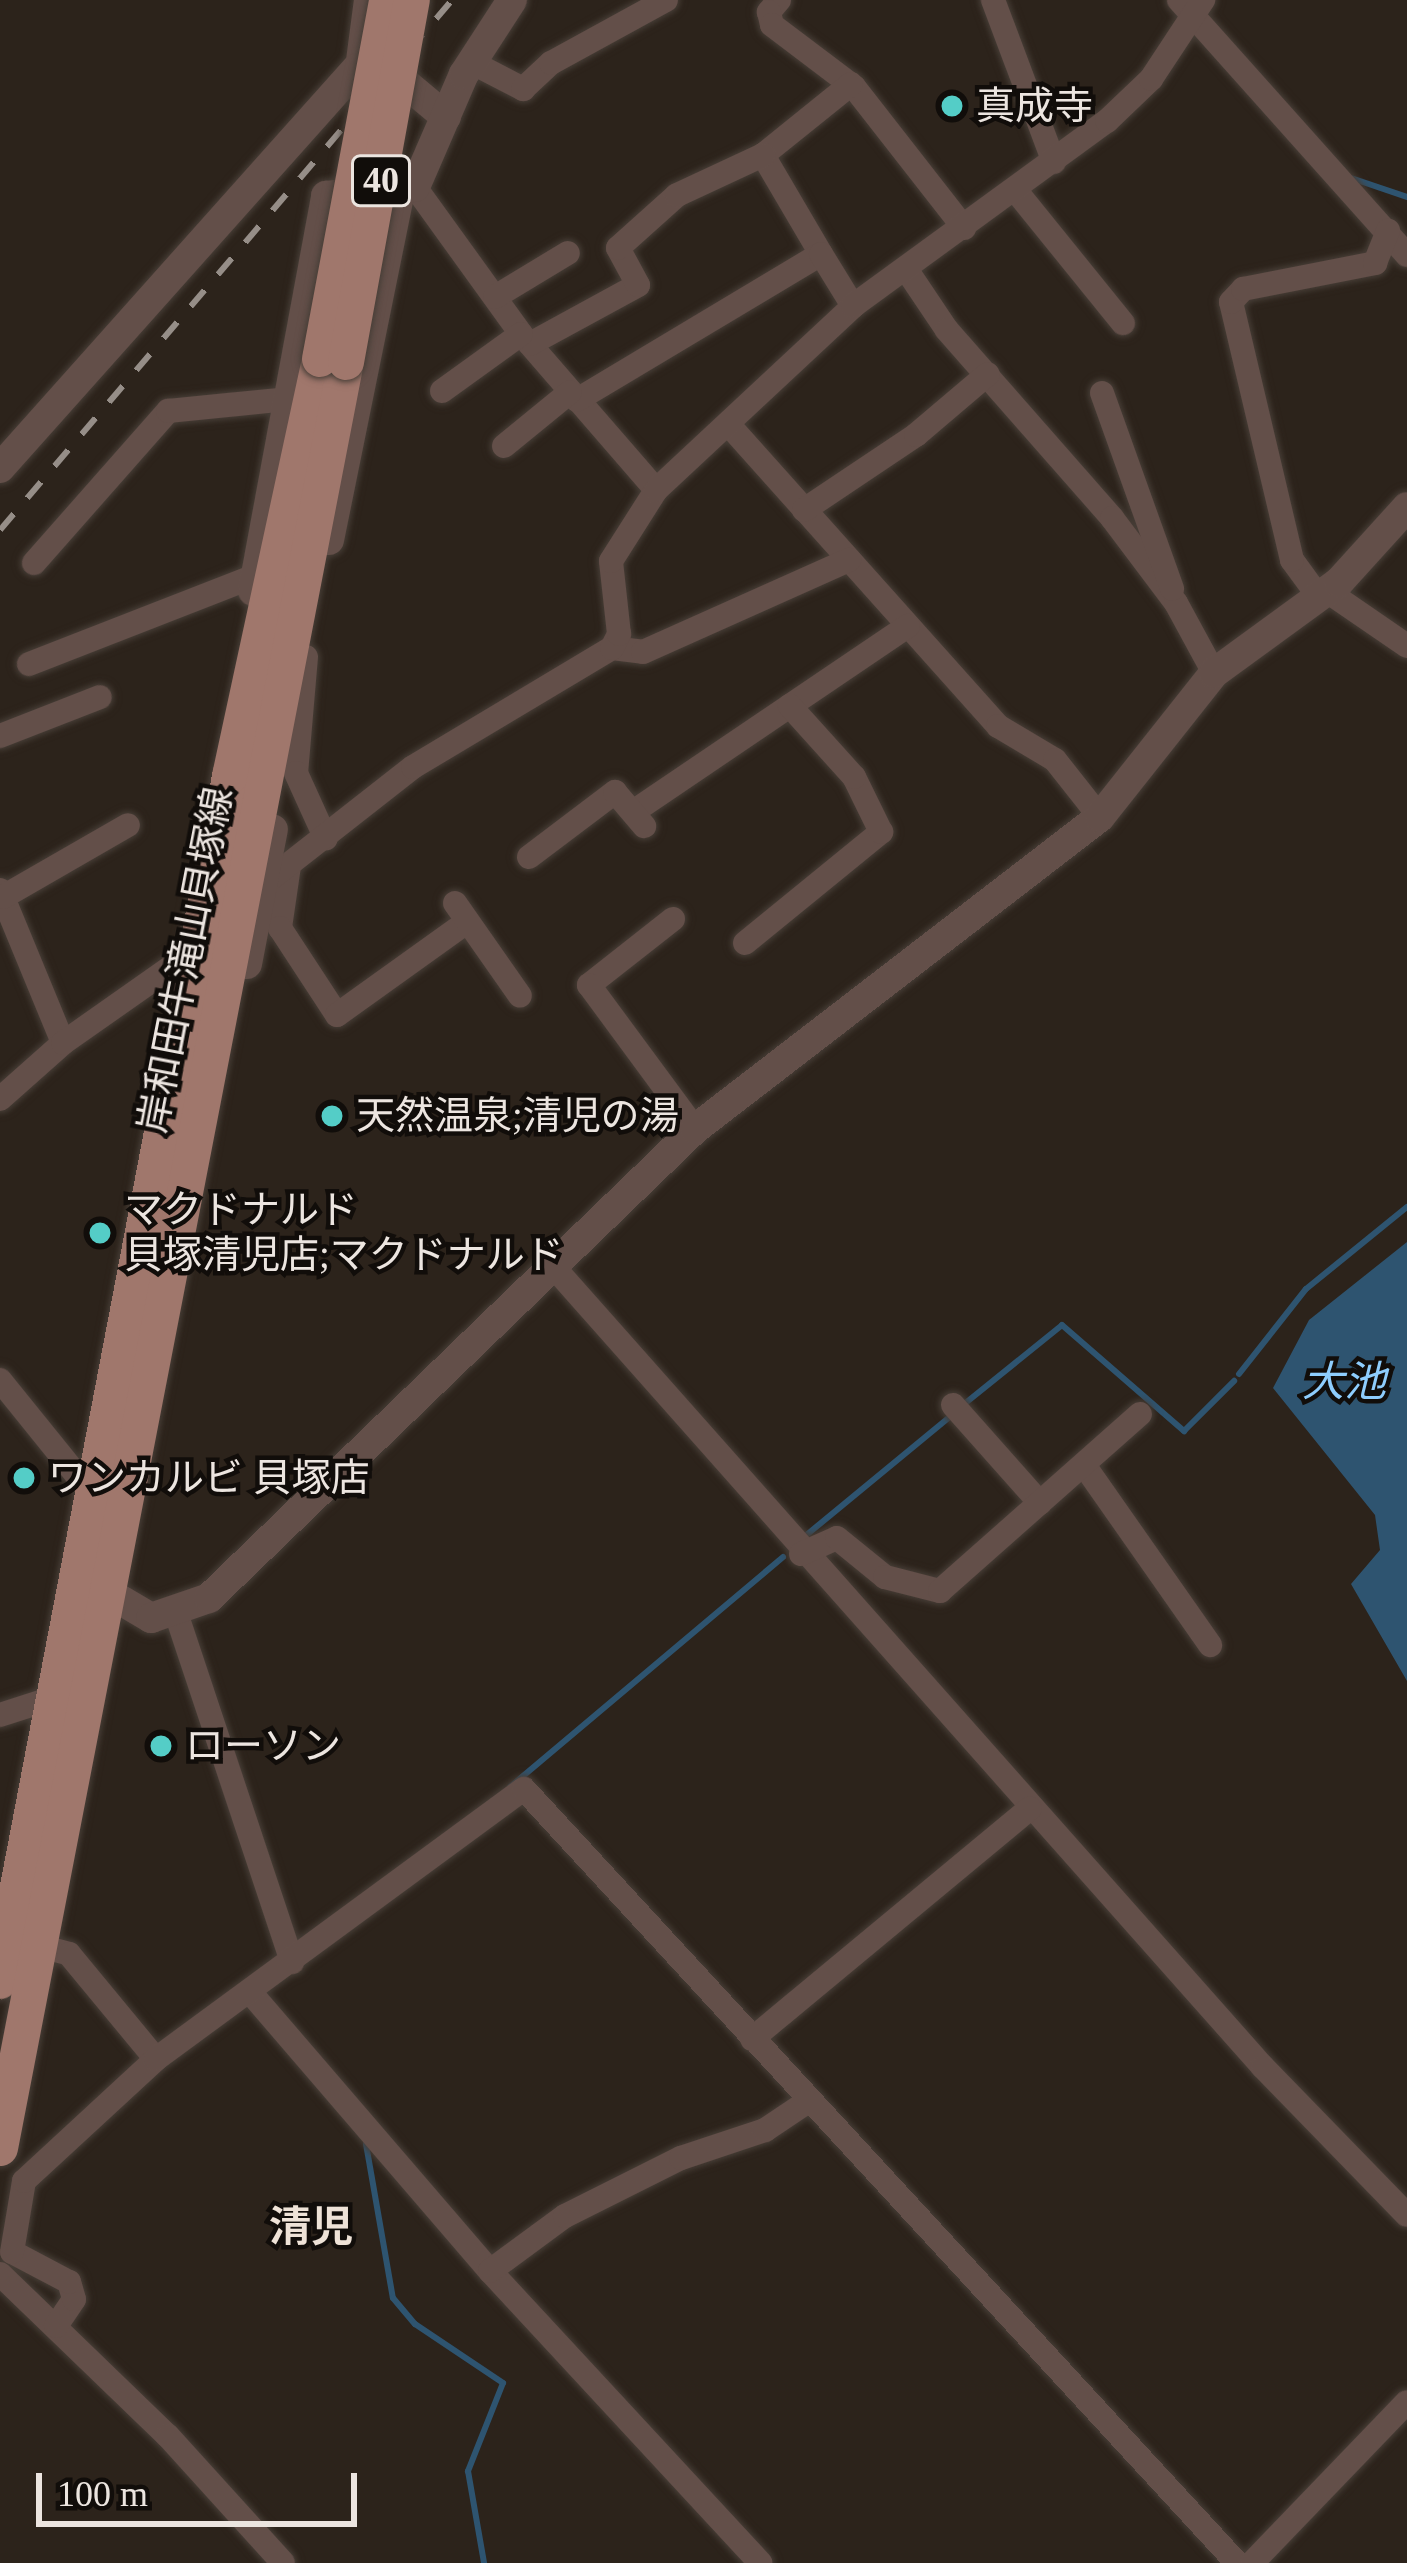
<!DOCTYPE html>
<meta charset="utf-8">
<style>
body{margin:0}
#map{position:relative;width:1407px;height:2563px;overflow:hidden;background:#2c231b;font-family:"Times New Roman","Noto Sans JP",serif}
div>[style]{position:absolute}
.water>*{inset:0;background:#2e5470}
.stream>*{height:6px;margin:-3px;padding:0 3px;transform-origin:3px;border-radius:3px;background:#2e5470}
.roads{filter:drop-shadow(0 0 3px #473e37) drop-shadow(0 0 3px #473e37)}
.minor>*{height:24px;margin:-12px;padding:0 12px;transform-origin:12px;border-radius:12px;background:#634f49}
.tertiary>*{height:30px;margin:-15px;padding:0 15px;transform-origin:15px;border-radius:15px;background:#634f49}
.primary>*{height:36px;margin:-18px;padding:0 18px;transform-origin:18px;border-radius:18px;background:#a0776c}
.rail>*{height:6px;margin-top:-3px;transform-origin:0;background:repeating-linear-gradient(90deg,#968e88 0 21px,transparent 0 42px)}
.bridges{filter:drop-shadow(0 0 3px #473e37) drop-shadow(0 0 3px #473e37)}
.primary-bridge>*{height:36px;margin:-18px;padding:0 18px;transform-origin:18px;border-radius:18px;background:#a0776c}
.dots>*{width:33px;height:33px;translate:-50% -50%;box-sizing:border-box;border:6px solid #110d0a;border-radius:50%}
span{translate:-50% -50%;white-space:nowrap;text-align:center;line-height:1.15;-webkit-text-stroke:9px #110d0a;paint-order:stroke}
.shield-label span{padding:3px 9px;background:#110d0a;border:3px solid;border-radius:9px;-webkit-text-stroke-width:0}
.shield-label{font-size:36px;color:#ece5e0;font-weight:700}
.poi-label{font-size:39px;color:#ece5e0}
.left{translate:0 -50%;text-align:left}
.street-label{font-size:39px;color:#ece5e0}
.water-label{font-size:42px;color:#8ecdfd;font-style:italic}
.neighbourhood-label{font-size:42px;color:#eee2d7;font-weight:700}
.scale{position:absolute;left:36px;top:2473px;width:321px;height:54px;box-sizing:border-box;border:6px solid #ece5e0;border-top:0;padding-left:15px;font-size:36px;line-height:42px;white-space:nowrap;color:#ece5e0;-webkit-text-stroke:9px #110d0a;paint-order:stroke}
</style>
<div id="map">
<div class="water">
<i style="clip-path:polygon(1407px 1242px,1407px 1681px,1351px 1584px,1380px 1550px,1375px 1515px,1273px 1388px,1309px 1320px)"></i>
</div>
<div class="stream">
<i style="left:1351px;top:178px;width:59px;rotate:18.7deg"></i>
<i style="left:1239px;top:1374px;width:108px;rotate:-51.8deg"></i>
<i style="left:1306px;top:1289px;width:130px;rotate:-39.1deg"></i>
<i style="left:963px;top:1405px;width:127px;rotate:-38.9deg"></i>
<i style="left:1062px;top:1325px;width:162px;rotate:41deg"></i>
<i style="left:1184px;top:1431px;width:71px;rotate:-45deg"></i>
<i style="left:804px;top:1537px;width:193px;rotate:-39.5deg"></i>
<i style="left:510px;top:1787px;width:357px;rotate:-40.1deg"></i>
<i style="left:366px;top:2144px;width:156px;rotate:80.1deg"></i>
<i style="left:393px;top:2298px;width:34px;rotate:50deg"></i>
<i style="left:415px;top:2324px;width:106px;rotate:33.8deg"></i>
<i style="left:503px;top:2383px;width:95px;rotate:111.7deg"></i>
<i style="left:468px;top:2471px;width:93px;rotate:80.1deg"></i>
</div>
<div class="roads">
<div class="minor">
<i style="left:779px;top:0;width:16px;rotate:130deg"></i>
<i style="left:769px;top:12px;width:13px;rotate:77deg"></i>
<i style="left:772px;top:25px;width:103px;rotate:37.1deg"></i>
<i style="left:854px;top:87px;width:179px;rotate:52deg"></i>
<i style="left:993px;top:0;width:173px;rotate:69.4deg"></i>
<i style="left:1179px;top:0;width:342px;rotate:48.2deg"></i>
<i style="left:471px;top:62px;width:59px;rotate:27.4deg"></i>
<i style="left:523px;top:89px;width:38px;rotate:-43deg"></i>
<i style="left:551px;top:63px;width:131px;rotate:-28.7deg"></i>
<i style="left:357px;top:68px;width:69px;rotate:-82.5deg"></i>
<i style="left:415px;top:187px;width:181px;rotate:54.2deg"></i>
<i style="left:521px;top:334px;width:206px;rotate:49.1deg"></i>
<i style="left:1016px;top:191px;width:170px;rotate:51deg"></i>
<i style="left:821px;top:254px;width:115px;rotate:-120.4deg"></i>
<i style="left:763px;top:155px;width:113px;rotate:-38.9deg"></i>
<i style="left:906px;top:269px;width:73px;rotate:56.1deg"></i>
<i style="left:947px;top:330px;width:250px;rotate:48.7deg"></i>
<i style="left:1112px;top:518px;width:106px;rotate:53deg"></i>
<i style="left:1176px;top:603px;width:80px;rotate:61.5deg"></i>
<i style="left:495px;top:297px;width:85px;rotate:-31.1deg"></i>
<i style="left:530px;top:344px;width:123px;rotate:-28.6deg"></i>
<i style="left:638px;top:285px;width:42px;rotate:-118.4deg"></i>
<i style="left:618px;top:248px;width:79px;rotate:-41.9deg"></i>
<i style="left:677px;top:195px;width:95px;rotate:-24.9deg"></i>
<i style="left:442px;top:391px;width:97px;rotate:-35.8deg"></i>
<i style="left:1102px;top:393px;width:208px;rotate:70.3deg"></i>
<i style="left:577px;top:400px;width:284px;rotate:-30.9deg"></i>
<i style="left:821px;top:254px;width:61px;rotate:58.4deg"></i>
<i style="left:729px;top:425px;width:404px;rotate:48.2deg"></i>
<i style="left:998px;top:726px;width:66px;rotate:30.8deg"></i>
<i style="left:1055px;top:760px;width:73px;rotate:51.7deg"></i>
<i style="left:504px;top:446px;width:85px;rotate:-39.3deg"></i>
<i style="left:804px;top:510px;width:135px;rotate:-33.8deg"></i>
<i style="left:916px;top:435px;width:94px;rotate:-40.3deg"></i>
<i style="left:34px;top:563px;width:203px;rotate:-48.6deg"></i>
<i style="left:168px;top:411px;width:122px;rotate:-5.7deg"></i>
<i style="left:1327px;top:591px;width:97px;rotate:34.5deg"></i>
<i style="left:1319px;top:597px;width:46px;rotate:-126.1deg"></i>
<i style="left:1292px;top:560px;width:265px;rotate:-103.3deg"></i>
<i style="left:1231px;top:302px;width:18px;rotate:-47deg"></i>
<i style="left:1243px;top:289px;width:135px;rotate:-11.1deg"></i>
<i style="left:1375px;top:263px;width:35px;rotate:-68deg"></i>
<i style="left:612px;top:648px;width:31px;rotate:7deg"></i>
<i style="left:643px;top:652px;width:226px;rotate:-24.1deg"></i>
<i style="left:306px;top:657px;width:116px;rotate:94.9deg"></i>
<i style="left:296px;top:773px;width:72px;rotate:65.6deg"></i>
<i style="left:29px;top:664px;width:243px;rotate:-21.3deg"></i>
<i style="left:0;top:736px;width:107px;rotate:-21.3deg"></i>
<i style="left:633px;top:812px;width:332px;rotate:-34.1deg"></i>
<i style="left:529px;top:857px;width:108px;rotate:-37.1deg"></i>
<i style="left:615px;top:792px;width:45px;rotate:49.5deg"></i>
<i style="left:289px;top:866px;width:63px;rotate:98.3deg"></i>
<i style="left:280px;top:928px;width:104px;rotate:56.8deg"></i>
<i style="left:337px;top:1015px;width:160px;rotate:-35.6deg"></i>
<i style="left:0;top:890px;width:165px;rotate:67.6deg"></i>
<i style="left:256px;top:890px;width:199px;rotate:-38.1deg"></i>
<i style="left:413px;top:767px;width:232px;rotate:-30.9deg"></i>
<i style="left:612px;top:648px;width:16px;rotate:-63deg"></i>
<i style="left:619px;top:634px;width:73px;rotate:-96.3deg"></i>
<i style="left:611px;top:561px;width:84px;rotate:-57.6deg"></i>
<i style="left:656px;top:490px;width:270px;rotate:-43deg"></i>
<i style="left:853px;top:306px;width:314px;rotate:-36.1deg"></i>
<i style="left:1107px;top:121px;width:61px;rotate:-43.7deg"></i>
<i style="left:1151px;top:79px;width:95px;rotate:-56.6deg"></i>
<i style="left:3px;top:897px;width:144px;rotate:-29.9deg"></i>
<i style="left:455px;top:903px;width:113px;rotate:55deg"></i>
<i style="left:673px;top:919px;width:107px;rotate:141.8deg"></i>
<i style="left:589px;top:985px;width:179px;rotate:53.6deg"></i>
<i style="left:745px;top:943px;width:176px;rotate:-39.2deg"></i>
<i style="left:881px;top:832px;width:61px;rotate:-116.1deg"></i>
<i style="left:854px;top:777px;width:96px;rotate:-132deg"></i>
<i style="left:0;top:1099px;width:84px;rotate:-41.6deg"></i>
<i style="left:63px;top:1043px;width:165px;rotate:-35.1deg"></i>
<i style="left:551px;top:1264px;width:1073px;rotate:48.44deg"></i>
<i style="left:1263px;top:2067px;width:206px;rotate:45.8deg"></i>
<i style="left:0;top:1380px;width:153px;rotate:51.1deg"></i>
<i style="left:953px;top:1405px;width:131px;rotate:48.4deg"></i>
<i style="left:1084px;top:1465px;width:220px;rotate:55deg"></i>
<i style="left:801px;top:1554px;width:39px;rotate:-24deg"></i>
<i style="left:837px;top:1538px;width:62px;rotate:39.1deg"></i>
<i style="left:885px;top:1577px;width:57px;rotate:14.3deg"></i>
<i style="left:940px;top:1591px;width:267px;rotate:-41.5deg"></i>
<i style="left:176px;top:1613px;width:368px;rotate:71.6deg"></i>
<i style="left:0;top:1715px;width:59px;rotate:-17.8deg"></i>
<i style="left:40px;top:1946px;width:30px;rotate:15deg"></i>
<i style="left:69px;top:1954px;width:136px;rotate:50.4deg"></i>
<i style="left:250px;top:1992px;width:368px;rotate:49.3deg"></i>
<i style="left:490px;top:2271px;width:398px;rotate:47.2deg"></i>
<i style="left:752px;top:2039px;width:361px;rotate:-39.7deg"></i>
<i style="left:490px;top:2271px;width:93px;rotate:-36.3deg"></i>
<i style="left:565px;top:2216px;width:130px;rotate:-26.6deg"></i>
<i style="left:681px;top:2158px;width:89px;rotate:-18.4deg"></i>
<i style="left:765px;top:2130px;width:50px;rotate:-33.7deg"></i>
<i style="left:0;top:2274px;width:233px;rotate:44deg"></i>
<i style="left:168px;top:2436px;width:171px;rotate:47.8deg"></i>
<i style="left:56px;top:2326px;width:32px;rotate:-56deg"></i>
<i style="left:74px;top:2299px;width:18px;rotate:-106deg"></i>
<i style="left:69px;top:2282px;width:64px;rotate:-152.2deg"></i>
<i style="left:12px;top:2252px;width:72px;rotate:-80.4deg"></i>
<i style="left:24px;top:2181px;width:180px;rotate:-42.7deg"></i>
<i style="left:156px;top:2059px;width:456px;rotate:-36.3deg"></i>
<i style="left:524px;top:1789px;width:1052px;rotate:47.35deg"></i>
<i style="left:1252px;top:2563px;width:223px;rotate:-46.1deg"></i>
</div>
<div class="tertiary">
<i style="left:386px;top:67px;width:78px;rotate:39.8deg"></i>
<i style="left:0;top:468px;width:536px;rotate:-48.25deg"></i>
<i style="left:329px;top:540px;width:360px;rotate:-78.5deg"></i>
<i style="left:253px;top:591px;width:402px;rotate:-79.5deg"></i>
<i style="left:326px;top:196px;width:89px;rotate:-5.8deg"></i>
<i style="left:415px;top:187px;width:123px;rotate:-66.6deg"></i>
<i style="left:464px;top:74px;width:88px;rotate:-57deg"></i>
<i style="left:247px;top:964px;width:137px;rotate:-79.1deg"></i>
<i style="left:90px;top:1582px;width:71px;rotate:30.5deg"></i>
<i style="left:151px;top:1618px;width:61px;rotate:-19deg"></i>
<i style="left:209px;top:1598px;width:675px;rotate:-43.98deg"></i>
<i style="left:695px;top:1129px;width:511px;rotate:-37.61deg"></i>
<i style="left:1100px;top:817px;width:184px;rotate:-51.6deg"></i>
<i style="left:1214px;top:673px;width:155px;rotate:-36.1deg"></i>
<i style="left:1339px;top:582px;width:101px;rotate:-47.8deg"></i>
</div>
<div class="primary">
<i style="left:0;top:1981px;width:1227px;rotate:-79.19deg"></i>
<i style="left:230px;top:776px;width:427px;rotate:-77.8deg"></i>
<i style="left:0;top:2148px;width:1819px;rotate:-79.04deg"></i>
</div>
</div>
<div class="rail">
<i style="left:0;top:530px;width:697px;rotate:-49.54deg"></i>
</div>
<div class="bridges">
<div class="primary-bridge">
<i style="left:320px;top:359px;width:365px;rotate:-79.4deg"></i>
<i style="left:346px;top:362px;width:368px;rotate:-79.7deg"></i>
</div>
</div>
<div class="dots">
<i style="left:952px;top:106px;background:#54cdc7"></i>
<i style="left:332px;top:1116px;background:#54cdc7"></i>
<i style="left:100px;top:1233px;background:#54cdc7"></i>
<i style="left:24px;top:1478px;background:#54cdc7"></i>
<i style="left:161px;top:1746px;background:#54cdc7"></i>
</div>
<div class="shield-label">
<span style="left:381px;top:181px">40</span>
</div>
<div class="poi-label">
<span class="left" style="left:976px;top:106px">真成寺</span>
<span class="left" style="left:356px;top:1116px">天然温泉;清児の湯</span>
<span class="left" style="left:124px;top:1233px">マクドナルド<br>貝塚清児店;マクドナルド</span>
<span class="left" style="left:48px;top:1478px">ワンカルビ 貝塚店</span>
<span class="left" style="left:185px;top:1746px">ローソン</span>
</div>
<div class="street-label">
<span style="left:186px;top:960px;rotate:-79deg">岸和田牛滝山貝塚線</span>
</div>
<div class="water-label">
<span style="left:1344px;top:1382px">大池</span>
</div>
<div class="neighbourhood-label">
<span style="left:311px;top:2227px">清児</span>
</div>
<div class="scale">100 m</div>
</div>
